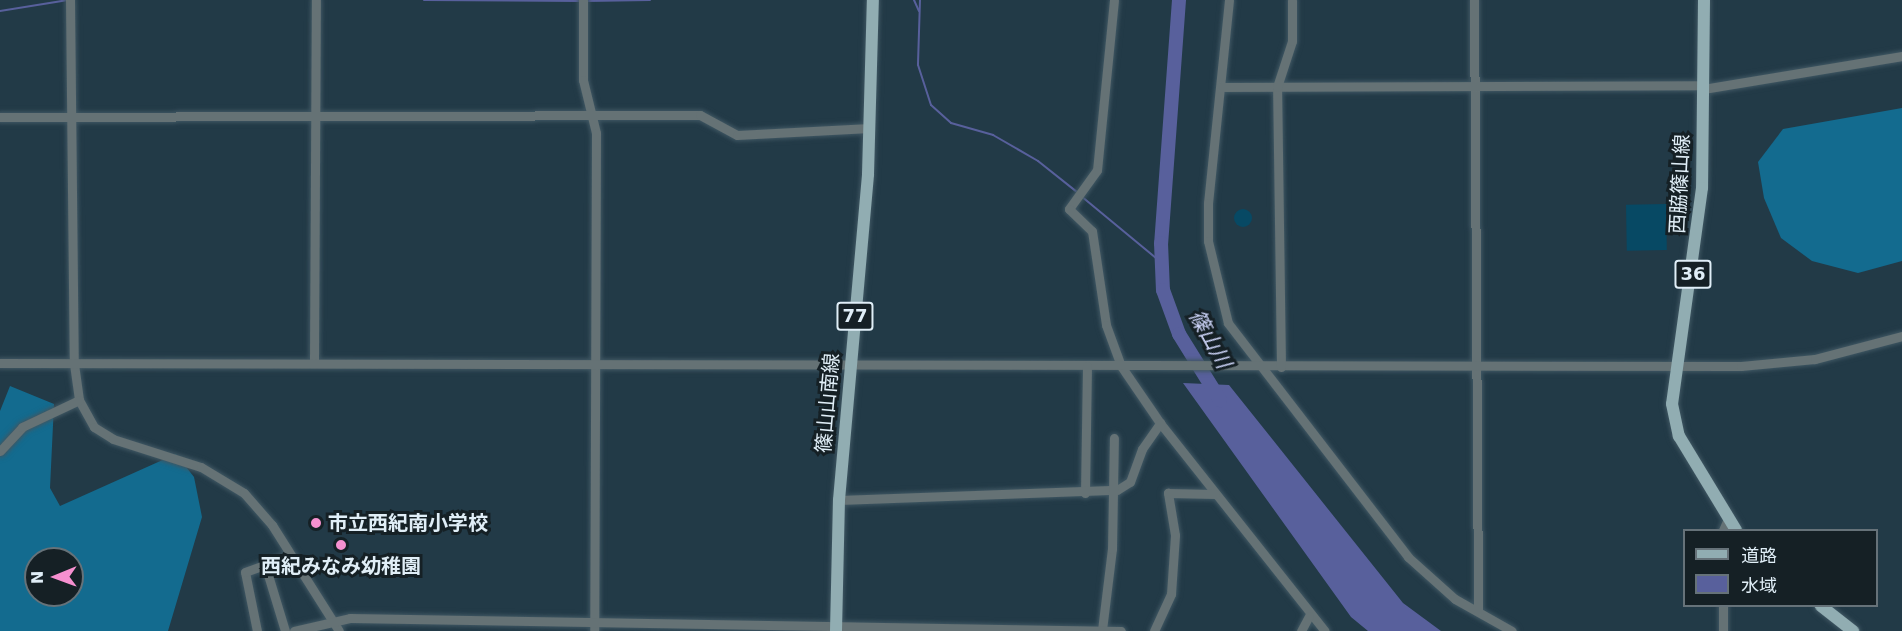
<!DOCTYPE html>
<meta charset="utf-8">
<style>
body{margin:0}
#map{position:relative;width:1902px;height:631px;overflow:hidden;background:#223a47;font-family:"DejaVu Sans","Noto Sans JP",sans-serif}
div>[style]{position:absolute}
.green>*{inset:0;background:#074964;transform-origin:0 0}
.round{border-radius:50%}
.forest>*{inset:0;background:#136b8f}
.water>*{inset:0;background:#58609c}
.stream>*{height:2px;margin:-1px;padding:0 1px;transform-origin:1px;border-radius:1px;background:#58609c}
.river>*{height:14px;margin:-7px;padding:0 7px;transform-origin:7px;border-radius:7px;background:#58609c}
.roads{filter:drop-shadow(0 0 2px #405763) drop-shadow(0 0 2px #405763)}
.minor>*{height:9px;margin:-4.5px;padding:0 4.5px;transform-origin:4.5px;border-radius:4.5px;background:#657275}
.major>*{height:12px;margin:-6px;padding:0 6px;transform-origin:6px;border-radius:6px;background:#91adb2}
.dots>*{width:16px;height:16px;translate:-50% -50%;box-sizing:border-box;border:3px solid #152025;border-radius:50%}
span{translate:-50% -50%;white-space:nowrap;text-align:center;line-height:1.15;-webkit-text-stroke:6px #152025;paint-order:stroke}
.shield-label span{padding:2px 4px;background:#152025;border:2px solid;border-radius:4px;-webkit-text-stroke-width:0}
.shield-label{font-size:18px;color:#e0eef7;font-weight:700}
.street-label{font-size:20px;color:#e0eef7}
.poi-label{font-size:20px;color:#e0eef7;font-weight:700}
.left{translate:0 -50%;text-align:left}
.water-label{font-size:21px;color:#ccd3f7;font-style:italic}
.legend{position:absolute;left:1683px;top:529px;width:195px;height:78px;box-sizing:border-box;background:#152025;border:2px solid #667279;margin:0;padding:8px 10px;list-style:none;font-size:18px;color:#e0eef7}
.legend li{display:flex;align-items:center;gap:12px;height:30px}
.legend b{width:30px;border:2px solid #667279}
.north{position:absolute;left:24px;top:547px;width:60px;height:60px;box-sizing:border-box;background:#152025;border:2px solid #667279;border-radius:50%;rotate:269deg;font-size:16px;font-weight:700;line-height:24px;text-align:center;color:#e0eef7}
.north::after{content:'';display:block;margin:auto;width:21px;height:27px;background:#f690d0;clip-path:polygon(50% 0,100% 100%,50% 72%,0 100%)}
</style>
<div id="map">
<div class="green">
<i style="left:1666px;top:204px;width:46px;height:40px;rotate:89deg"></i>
<i class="round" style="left:1234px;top:209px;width:18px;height:18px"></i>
</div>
<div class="forest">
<i style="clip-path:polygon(1902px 108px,1902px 261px,1858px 273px,1812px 261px,1781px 238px,1764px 198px,1758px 162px,1783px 129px)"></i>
<i style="clip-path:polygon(evenodd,10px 386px,54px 404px,50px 488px,60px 506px,176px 454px,194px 477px,202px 517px,168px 631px,0 631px,0 411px,10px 386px,36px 559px,72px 559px,72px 595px,36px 595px,36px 559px)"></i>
</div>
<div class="water">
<i style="clip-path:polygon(1183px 383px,1229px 385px,1403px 603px,1441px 631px,1368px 631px,1351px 617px)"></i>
</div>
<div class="stream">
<i style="left:424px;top:0;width:156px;rotate:0.4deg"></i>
<i style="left:914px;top:0;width:12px;rotate:66deg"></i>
<i style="left:920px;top:0;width:65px;rotate:91.8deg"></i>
<i style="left:918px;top:65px;width:42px;rotate:72deg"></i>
<i style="left:931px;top:105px;width:27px;rotate:42deg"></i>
<i style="left:951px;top:123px;width:44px;rotate:15.9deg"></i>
<i style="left:993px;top:135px;width:52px;rotate:30deg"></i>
<i style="left:1038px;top:161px;width:50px;rotate:38.5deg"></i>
<i style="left:586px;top:1px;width:64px;rotate:-0.9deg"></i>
<i style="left:0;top:11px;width:69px;rotate:-9.2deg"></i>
<i style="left:1081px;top:196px;width:105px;rotate:39.6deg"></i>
</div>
<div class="river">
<i style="left:1179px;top:0;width:244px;rotate:94.2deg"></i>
<i style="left:1161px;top:243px;width:47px;rotate:87.6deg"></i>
<i style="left:1163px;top:290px;width:47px;rotate:70deg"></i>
<i style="left:1179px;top:334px;width:78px;rotate:58.2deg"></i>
</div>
<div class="roads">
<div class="minor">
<i style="left:70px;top:0;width:364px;rotate:89.4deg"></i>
<i style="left:74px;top:364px;width:36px;rotate:82deg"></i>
<i style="left:79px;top:400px;width:31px;rotate:61deg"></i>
<i style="left:94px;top:427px;width:22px;rotate:32deg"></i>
<i style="left:113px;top:439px;width:92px;rotate:17.7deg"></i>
<i style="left:201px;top:467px;width:50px;rotate:31.2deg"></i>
<i style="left:244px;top:493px;width:43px;rotate:48.8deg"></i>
<i style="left:272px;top:525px;width:125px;rotate:57.7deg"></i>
<i style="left:583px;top:0;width:80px;rotate:90deg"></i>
<i style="left:583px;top:80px;width:55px;rotate:76.2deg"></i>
<i style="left:596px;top:133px;width:498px;rotate:90.2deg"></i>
<i style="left:1114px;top:0;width:171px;rotate:95.7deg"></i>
<i style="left:1097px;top:170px;width:48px;rotate:125.7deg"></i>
<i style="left:1069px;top:209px;width:32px;rotate:44deg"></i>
<i style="left:1092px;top:231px;width:95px;rotate:81.5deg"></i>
<i style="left:1106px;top:325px;width:44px;rotate:69.9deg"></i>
<i style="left:1121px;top:366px;width:69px;rotate:55.6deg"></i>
<i style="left:1160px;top:423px;width:265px;rotate:51.6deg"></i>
<i style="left:1229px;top:0;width:204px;rotate:95.9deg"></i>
<i style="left:1208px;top:203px;width:38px;rotate:90deg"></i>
<i style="left:1208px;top:241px;width:84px;rotate:76.3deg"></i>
<i style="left:1228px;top:323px;width:295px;rotate:52.4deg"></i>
<i style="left:1408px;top:557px;width:63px;rotate:41.8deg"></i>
<i style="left:1455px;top:599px;width:65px;rotate:29.3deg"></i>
<i style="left:1474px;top:0;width:611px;rotate:89.62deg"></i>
<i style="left:1221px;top:87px;width:481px;rotate:-0.2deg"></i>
<i style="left:1703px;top:89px;width:202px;rotate:-9.4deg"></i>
<i style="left:0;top:117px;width:700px;rotate:-0.16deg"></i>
<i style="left:700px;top:115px;width:42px;rotate:28.4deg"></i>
<i style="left:737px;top:135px;width:133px;rotate:-3deg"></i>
<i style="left:314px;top:361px;width:361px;rotate:-89.7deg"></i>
<i style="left:0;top:363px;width:1741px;rotate:0.1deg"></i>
<i style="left:1741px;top:366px;width:74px;rotate:-5.4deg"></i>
<i style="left:1815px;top:359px;width:90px;rotate:-14.8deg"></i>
<i style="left:1281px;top:367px;width:280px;rotate:-90.8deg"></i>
<i style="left:1277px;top:87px;width:48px;rotate:-71.9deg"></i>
<i style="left:1292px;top:41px;width:41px;rotate:-90deg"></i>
<i style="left:0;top:451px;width:33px;rotate:-47deg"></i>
<i style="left:22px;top:427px;width:63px;rotate:-25.3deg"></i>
<i style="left:1085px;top:493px;width:127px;rotate:-89.1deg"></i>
<i style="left:839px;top:500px;width:278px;rotate:-2.1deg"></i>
<i style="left:1117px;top:490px;width:15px;rotate:-32deg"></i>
<i style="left:1130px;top:482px;width:35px;rotate:-70deg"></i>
<i style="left:1142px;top:449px;width:32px;rotate:-55deg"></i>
<i style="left:1723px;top:530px;width:12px;rotate:-66deg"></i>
<i style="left:265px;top:565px;width:69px;rotate:73.1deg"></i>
<i style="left:1723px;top:606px;width:25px;rotate:90deg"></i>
<i style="left:1102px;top:630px;width:82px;rotate:-83deg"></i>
<i style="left:1112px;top:549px;width:111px;rotate:-89deg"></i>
<i style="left:257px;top:631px;width:60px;rotate:-101.5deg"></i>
<i style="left:245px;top:572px;width:47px;rotate:-20deg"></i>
<i style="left:294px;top:631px;width:57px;rotate:-13.1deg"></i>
<i style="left:350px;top:618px;width:771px;rotate:0.97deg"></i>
<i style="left:1154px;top:631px;width:41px;rotate:-65.3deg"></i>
<i style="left:1171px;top:594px;width:59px;rotate:-86.1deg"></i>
<i style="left:1175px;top:535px;width:43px;rotate:-99.5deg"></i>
<i style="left:1168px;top:493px;width:47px;rotate:1.2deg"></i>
<i style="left:1301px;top:631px;width:17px;rotate:-62deg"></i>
</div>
<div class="major">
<i style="left:1704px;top:0;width:188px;rotate:90.6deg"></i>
<i style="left:1702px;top:188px;width:218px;rotate:97.9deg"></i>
<i style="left:1672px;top:404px;width:33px;rotate:78deg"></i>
<i style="left:1679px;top:436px;width:110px;rotate:58.8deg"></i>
<i style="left:1821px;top:606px;width:41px;rotate:38deg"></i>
<i style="left:836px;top:631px;width:131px;rotate:-88.7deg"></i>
<i style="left:839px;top:500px;width:327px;rotate:-84.9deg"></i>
<i style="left:868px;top:174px;width:174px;rotate:-88.4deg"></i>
</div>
</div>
<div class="dots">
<i style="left:316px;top:523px;background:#f690d0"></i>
<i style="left:341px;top:545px;background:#f690d0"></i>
</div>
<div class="shield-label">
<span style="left:1693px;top:274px">36</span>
<span style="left:855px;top:316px">77</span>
</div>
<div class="street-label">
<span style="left:1680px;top:184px;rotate:-87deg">西脇篠山線</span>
<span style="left:828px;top:403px;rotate:-85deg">篠山山南線</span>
</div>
<div class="poi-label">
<span class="left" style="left:328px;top:523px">市立西紀南小学校</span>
<span style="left:341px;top:566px">西紀みなみ幼稚園</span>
</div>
<div class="water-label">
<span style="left:1210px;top:339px;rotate:61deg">篠山川</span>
</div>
<ul class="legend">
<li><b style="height:8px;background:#91adb2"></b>道路</li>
<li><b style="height:16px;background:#58609c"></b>水域</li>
</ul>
<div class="north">N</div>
</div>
